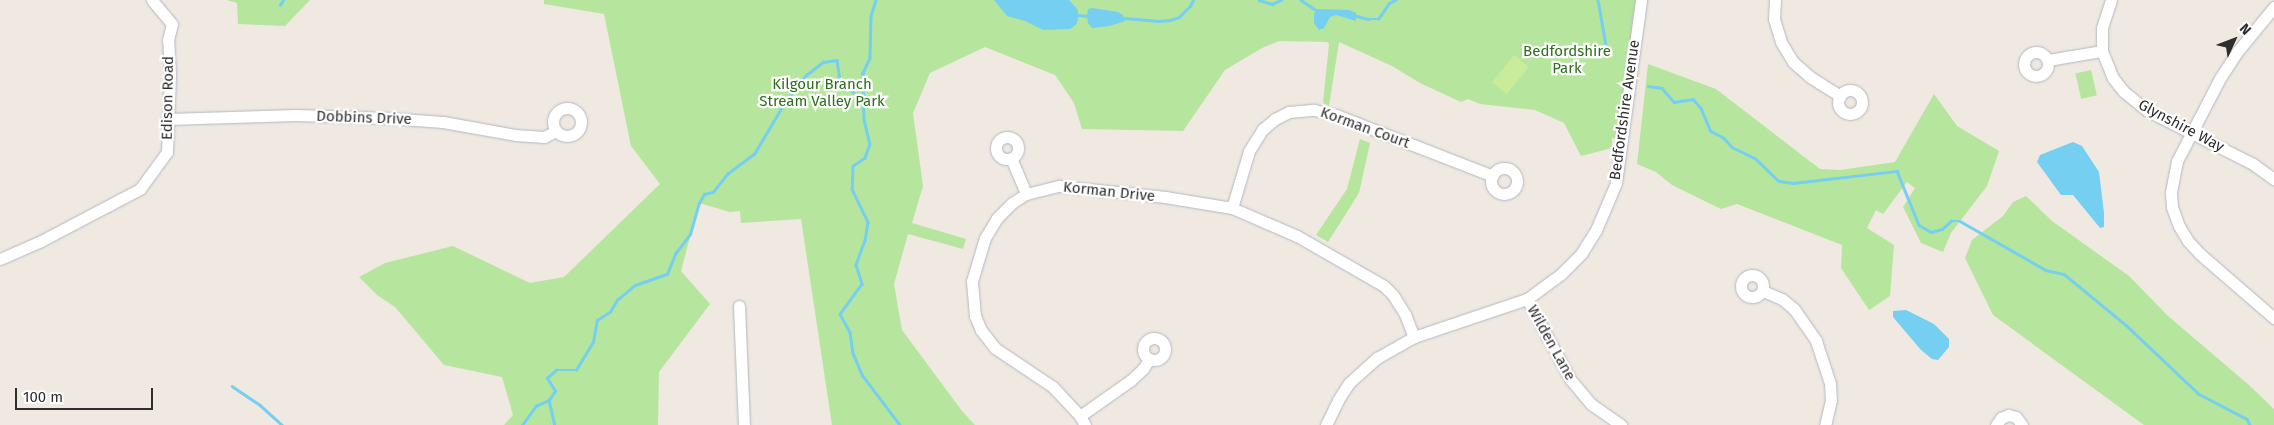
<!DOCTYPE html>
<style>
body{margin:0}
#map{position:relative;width:2274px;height:425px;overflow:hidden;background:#efe9e1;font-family:"Fira Sans",sans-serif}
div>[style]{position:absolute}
.green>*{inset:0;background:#b6e59e;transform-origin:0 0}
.pitch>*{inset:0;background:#c9ec9a;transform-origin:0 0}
.water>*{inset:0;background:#75cff0}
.stream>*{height:2.5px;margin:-1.25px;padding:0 1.25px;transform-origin:1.25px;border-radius:1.25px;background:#75cff0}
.roads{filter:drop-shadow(0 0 1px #b4b7c1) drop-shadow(0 0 1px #b4b7c1)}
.minor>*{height:11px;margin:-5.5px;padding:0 5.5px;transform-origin:5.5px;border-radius:5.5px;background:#fff}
.minor>.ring{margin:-5.5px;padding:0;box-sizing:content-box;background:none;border:11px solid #fff;border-radius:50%}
span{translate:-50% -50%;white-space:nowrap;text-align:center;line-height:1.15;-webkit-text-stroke:4.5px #fff;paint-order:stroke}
.park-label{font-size:15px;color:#2c6e1b}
.street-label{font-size:15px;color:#2e2e2e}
.north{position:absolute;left:2209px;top:15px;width:50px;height:50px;-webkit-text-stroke:4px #fff;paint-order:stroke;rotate:47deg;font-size:14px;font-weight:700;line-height:20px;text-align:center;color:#2e2e2e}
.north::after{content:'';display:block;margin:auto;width:18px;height:22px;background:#2e2e2e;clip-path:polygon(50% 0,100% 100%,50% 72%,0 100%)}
.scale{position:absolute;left:15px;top:388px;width:138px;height:22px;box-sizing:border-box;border:2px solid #2e2e2e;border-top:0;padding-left:6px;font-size:15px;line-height:18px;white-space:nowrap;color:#2e2e2e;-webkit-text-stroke:4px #fff;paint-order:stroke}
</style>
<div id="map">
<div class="green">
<i style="clip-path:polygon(227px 0,310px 0,285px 26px,238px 24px,237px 3px)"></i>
<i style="clip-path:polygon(544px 0,1636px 0,1618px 139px,1612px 138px,1612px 148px,1581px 156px,1564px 123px,1535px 110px,1480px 104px,1468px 99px,1461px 102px,1420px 83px,1392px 66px,1339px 42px,1329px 106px,1323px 103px,1329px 44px,1327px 42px,1279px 41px,1262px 48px,1225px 70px,1183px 131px,1082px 129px,1074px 103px,1055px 75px,985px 47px,930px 73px,913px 113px,923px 186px,912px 223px,966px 239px,963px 249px,908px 234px,894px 284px,902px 330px,962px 411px,975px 425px,832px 425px,801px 219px,741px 223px,740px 211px,730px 212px,699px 203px,681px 271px,710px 304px,659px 372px,658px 425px,504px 425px,513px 415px,502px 377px,444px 365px,395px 307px,377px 295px,359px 277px,385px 263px,453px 246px,530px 283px,564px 277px,660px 184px,631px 146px,604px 14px,544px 4px)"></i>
<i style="clip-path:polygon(1648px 64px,1716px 89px,1820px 169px,1840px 170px,1895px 162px,1934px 94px,1957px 126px,1999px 151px,1987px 186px,1951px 233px,1943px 252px,1921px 243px,1903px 207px,1915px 188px,1907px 182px,1883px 214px,1876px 210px,1867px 228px,1894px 245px,1890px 296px,1869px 310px,1841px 268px,1842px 245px,1737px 204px,1721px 209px,1672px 185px,1656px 172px,1637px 164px)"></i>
<i style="left:2091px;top:70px;width:26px;height:16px;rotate:77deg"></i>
<i style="clip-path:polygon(1360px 139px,1370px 143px,1359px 193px,1328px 242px,1316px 235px,1347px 189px)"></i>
<i style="clip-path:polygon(2026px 196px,2052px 221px,2129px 276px,2168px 316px,2249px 385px,2274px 409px,2274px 425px,2144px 425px,1993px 315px,1965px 258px,1972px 240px,2003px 216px,2013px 202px)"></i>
</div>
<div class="pitch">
<i style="left:1514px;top:55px;width:19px;height:35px;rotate:39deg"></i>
</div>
<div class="water">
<i style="clip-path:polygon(994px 0,1069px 0,1078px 10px,1078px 19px,1076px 25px,1070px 29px,1043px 30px,1025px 21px,1007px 16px)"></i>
<i style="clip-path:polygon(1092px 8px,1118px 12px,1123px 15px,1125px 21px,1110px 26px,1092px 28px,1088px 23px,1087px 16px,1088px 9px)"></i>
<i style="clip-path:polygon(1318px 9px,1349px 10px,1356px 13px,1356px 21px,1336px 15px,1330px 17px,1324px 28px,1319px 30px,1314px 23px,1314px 14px)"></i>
<i style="clip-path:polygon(2073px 142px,2082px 146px,2099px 172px,2104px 213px,2104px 227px,2100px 228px,2073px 195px,2061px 195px,2037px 162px,2040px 155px)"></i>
<i style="clip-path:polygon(1906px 310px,1934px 324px,1949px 339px,1949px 347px,1938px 360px,1932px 359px,1921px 350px,1893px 317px,1893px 311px)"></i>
</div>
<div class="stream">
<i style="left:876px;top:0;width:17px;rotate:107deg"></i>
<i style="left:871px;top:16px;width:42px;rotate:91.4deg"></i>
<i style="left:870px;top:58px;width:17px;rotate:115deg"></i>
<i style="left:863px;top:73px;width:46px;rotate:88.8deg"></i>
<i style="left:864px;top:119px;width:26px;rotate:77deg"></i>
<i style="left:870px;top:144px;width:15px;rotate:110deg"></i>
<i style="left:865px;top:158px;width:14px;rotate:146deg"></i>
<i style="left:853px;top:166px;width:23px;rotate:92deg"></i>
<i style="left:852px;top:189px;width:37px;rotate:64deg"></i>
<i style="left:868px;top:222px;width:18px;rotate:99deg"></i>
<i style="left:865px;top:240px;width:27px;rotate:110deg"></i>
<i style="left:856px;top:265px;width:20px;rotate:72deg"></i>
<i style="left:862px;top:284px;width:37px;rotate:126deg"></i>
<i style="left:840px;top:314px;width:21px;rotate:61deg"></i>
<i style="left:850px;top:332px;width:21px;rotate:82deg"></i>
<i style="left:853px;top:353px;width:25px;rotate:67deg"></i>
<i style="left:863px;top:376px;width:61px;rotate:52.9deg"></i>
<i style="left:1259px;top:0;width:14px;rotate:17deg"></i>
<i style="left:1272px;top:4px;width:10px;rotate:-24deg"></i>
<i style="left:1301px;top:0;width:22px;rotate:34deg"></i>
<i style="left:1598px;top:0;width:52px;rotate:80deg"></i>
<i style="left:280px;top:5px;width:6px;rotate:-59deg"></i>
<i style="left:1078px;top:15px;width:9px;rotate:6deg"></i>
<i style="left:1353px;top:15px;width:16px;rotate:15deg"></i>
<i style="left:1368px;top:19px;width:10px"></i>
<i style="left:1378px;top:19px;width:19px;rotate:-55deg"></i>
<i style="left:1389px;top:3px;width:7px;rotate:-27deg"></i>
<i style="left:1125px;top:18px;width:33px;rotate:5deg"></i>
<i style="left:1158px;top:21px;width:12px;rotate:-5deg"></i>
<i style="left:1170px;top:20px;width:9px;rotate:-18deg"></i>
<i style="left:1179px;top:17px;width:16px;rotate:-45deg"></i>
<i style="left:1190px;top:6px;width:7px;rotate:-63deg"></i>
<i style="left:1648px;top:86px;width:14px;rotate:8deg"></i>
<i style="left:1662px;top:88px;width:18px;rotate:49deg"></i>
<i style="left:1674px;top:102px;width:19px;rotate:-9deg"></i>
<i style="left:1693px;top:99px;width:12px;rotate:48deg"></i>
<i style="left:1701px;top:108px;width:25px;rotate:67deg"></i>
<i style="left:1711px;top:131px;width:15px;rotate:28deg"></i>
<i style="left:1724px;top:138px;width:12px;rotate:48deg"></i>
<i style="left:1732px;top:147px;width:25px;rotate:26deg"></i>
<i style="left:1755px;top:158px;width:33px;rotate:44deg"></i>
<i style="left:1779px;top:181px;width:14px;rotate:8deg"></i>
<i style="left:1793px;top:183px;width:105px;rotate:-6.6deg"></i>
<i style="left:1897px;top:171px;width:58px;rotate:67.8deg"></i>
<i style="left:1919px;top:225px;width:14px;rotate:30deg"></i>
<i style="left:1931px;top:232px;width:11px;rotate:-15deg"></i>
<i style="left:1942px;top:229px;width:12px;rotate:-42deg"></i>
<i style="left:1951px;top:221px;width:9px"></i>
<i style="left:1960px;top:221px;width:99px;rotate:29.7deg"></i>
<i style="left:2046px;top:270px;width:18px;rotate:13deg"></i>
<i style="left:2064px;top:274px;width:80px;rotate:39.4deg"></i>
<i style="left:2126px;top:325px;width:100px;rotate:43.4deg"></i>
<i style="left:2199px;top:394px;width:54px;rotate:27.5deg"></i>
<i style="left:2247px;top:419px;width:7px;rotate:63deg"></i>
<i style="left:232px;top:386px;width:34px;rotate:34deg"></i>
<i style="left:260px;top:405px;width:30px;rotate:42deg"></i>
<i style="left:549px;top:400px;width:26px;rotate:77deg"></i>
<i style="left:522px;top:425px;width:24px;rotate:-54deg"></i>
<i style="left:536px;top:406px;width:14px;rotate:-25deg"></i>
<i style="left:549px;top:400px;width:11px;rotate:-56deg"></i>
<i style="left:555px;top:391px;width:15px;rotate:-122deg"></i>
<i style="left:547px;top:378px;width:12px;rotate:-42deg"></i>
<i style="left:556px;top:370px;width:20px"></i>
<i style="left:576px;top:370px;width:33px;rotate:-59deg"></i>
<i style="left:593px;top:342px;width:22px;rotate:-80deg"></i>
<i style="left:597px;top:320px;width:15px;rotate:-32deg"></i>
<i style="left:610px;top:312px;width:14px;rotate:-60deg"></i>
<i style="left:617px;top:300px;width:23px;rotate:-40deg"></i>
<i style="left:635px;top:285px;width:34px;rotate:-19deg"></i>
<i style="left:667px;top:274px;width:22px;rotate:-68deg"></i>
<i style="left:675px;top:254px;width:25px;rotate:-53deg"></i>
<i style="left:690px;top:234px;width:32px;rotate:-74deg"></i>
<i style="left:699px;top:203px;width:10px;rotate:-61deg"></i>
<i style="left:704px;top:194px;width:9px;rotate:-13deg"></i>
<i style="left:713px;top:192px;width:23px;rotate:-52deg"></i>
<i style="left:727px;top:174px;width:34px;rotate:-37deg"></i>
<i style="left:754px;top:154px;width:61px;rotate:-59.2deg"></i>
<i style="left:785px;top:102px;width:33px;rotate:-52deg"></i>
<i style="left:805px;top:76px;width:23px;rotate:-38deg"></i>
<i style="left:823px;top:62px;width:14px;rotate:-8deg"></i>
<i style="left:837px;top:60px;width:21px;rotate:82deg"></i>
<i style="left:840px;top:81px;width:23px;rotate:40deg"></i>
<i style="left:858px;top:96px;width:8px;rotate:23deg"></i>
</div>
<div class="roads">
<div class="minor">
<i style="left:1775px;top:0;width:19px;rotate:93deg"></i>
<i style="left:1774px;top:19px;width:24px;rotate:73deg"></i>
<i style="left:1781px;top:42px;width:23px;rotate:59deg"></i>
<i style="left:1793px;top:62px;width:23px;rotate:41deg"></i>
<i style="left:1810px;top:77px;width:36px;rotate:32deg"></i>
<i style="left:2111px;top:0;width:29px;rotate:108deg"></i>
<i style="left:2102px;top:28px;width:23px;rotate:90deg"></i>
<i style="left:2102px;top:51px;width:29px;rotate:68deg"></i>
<i style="left:2113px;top:78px;width:16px;rotate:52deg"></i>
<i style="left:2123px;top:91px;width:32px;rotate:39deg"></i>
<i style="left:2148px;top:111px;width:118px;rotate:26.8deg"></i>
<i style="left:2253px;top:164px;width:26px;rotate:36deg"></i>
<i style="left:2274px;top:7px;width:58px;rotate:129.4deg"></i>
<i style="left:2237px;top:52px;width:33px;rotate:123deg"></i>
<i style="left:2219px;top:80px;width:91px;rotate:117.4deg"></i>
<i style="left:2177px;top:161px;width:33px;rotate:101deg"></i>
<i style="left:2171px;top:193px;width:14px;rotate:86deg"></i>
<i style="left:2172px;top:207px;width:20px;rotate:70deg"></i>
<i style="left:2179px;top:226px;width:17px;rotate:59deg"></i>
<i style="left:2188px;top:241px;width:18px;rotate:47deg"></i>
<i style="left:2200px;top:254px;width:98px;rotate:40.9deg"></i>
<i class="ring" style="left:2024px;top:52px;width:13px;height:13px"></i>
<i style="left:2048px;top:60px;width:55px;rotate:-9.5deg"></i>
<i class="ring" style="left:1838px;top:90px;width:13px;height:13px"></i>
<i class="ring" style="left:553px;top:108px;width:17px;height:17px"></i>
<i style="left:168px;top:119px;width:128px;rotate:-1.8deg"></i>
<i style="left:296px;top:115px;width:92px;rotate:1.9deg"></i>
<i style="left:388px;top:118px;width:55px;rotate:4.2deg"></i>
<i style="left:443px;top:122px;width:73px;rotate:10.2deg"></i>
<i style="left:515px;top:135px;width:29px;rotate:4deg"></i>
<i style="left:544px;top:137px;width:13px;rotate:-27deg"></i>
<i class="ring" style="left:996px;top:137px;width:11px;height:11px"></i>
<i style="left:1011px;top:158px;width:39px;rotate:67deg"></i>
<i class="ring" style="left:1491px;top:168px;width:15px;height:15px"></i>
<i style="left:1232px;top:208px;width:59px;rotate:-73.4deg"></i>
<i style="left:1249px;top:151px;width:26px;rotate:-58deg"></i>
<i style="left:1263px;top:129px;width:16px;rotate:-40deg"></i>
<i style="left:1275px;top:119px;width:16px;rotate:-27deg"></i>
<i style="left:1289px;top:112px;width:25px;rotate:-5deg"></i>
<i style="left:1314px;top:110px;width:23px;rotate:13deg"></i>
<i style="left:1336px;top:115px;width:168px;rotate:21.2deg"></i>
<i style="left:0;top:259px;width:45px;rotate:-23.7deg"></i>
<i style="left:41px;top:241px;width:112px;rotate:-27.7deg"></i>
<i style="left:140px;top:189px;width:46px;rotate:-53.9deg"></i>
<i style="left:167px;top:152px;width:78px;rotate:-87.8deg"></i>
<i style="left:170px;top:74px;width:34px;rotate:-93deg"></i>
<i style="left:168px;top:40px;width:16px;rotate:-76deg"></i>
<i style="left:172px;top:24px;width:31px;rotate:-130deg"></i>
<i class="ring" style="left:1741px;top:275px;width:11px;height:11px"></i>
<i style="left:1763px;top:291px;width:21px;rotate:23deg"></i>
<i style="left:1782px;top:299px;width:16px;rotate:40deg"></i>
<i style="left:1794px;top:309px;width:39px;rotate:55deg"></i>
<i style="left:1816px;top:341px;width:44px;rotate:71.6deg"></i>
<i style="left:1830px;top:383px;width:17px;rotate:87deg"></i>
<i style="left:1831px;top:400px;width:26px;rotate:103deg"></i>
<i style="left:1527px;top:299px;width:91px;rotate:61.7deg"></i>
<i style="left:1570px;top:379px;width:33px;rotate:50deg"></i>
<i style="left:1591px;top:404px;width:37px;rotate:35deg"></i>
<i style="left:739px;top:306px;width:119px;rotate:87.6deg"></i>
<i class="ring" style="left:1143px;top:338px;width:11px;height:11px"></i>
<i style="left:1080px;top:416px;width:62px;rotate:-35.2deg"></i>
<i style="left:1131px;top:380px;width:16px;rotate:-43deg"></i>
<i style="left:1143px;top:369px;width:12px;rotate:-59deg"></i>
<i style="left:1085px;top:425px;width:10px;rotate:-119deg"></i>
<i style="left:1080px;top:416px;width:40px;rotate:-133deg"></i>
<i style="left:1053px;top:387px;width:70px;rotate:-146.1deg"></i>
<i style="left:995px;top:348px;width:23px;rotate:-128deg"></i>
<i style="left:981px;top:330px;width:15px;rotate:-113deg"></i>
<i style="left:975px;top:316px;width:35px;rotate:-95deg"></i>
<i style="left:972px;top:281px;width:45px;rotate:-73.2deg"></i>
<i style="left:985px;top:238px;width:23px;rotate:-59deg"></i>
<i style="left:997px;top:218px;width:21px;rotate:-45deg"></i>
<i style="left:1012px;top:203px;width:17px;rotate:-33deg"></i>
<i style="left:1026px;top:194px;width:34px;rotate:-14deg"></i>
<i style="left:1059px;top:186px;width:107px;rotate:5.9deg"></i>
<i style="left:1165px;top:197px;width:68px;rotate:9.3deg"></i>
<i style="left:1232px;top:208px;width:71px;rotate:23.3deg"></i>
<i style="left:1297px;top:236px;width:100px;rotate:29.9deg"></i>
<i style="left:1384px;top:286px;width:13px;rotate:45deg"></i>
<i style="left:1393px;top:295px;width:22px;rotate:58deg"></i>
<i style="left:1405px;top:314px;width:25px;rotate:69deg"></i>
<i style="left:1326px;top:425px;width:28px;rotate:-64deg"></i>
<i style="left:1338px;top:400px;width:20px;rotate:-57deg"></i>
<i style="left:1349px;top:383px;width:38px;rotate:-42deg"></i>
<i style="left:1377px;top:358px;width:43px;rotate:-29.6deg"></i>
<i style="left:1414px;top:337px;width:119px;rotate:-18.6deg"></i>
<i style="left:1527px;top:299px;width:42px;rotate:-36.3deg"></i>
<i style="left:1561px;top:274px;width:28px;rotate:-45deg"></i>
<i style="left:1581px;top:254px;width:28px;rotate:-58deg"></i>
<i style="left:1596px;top:230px;width:51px;rotate:-66.9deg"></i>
<i style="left:1616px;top:183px;width:185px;rotate:-82.2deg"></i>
<i style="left:1996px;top:425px;width:9px;rotate:-54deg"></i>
<i style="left:2001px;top:418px;width:8px;rotate:-23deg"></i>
<i style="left:2008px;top:415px;width:8px;rotate:14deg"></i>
<i style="left:2016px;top:417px;width:10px;rotate:53deg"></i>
</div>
</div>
<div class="park-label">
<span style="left:1567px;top:60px">Bedfordshire<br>Park</span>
<span style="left:822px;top:93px">Kilgour Branch<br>Stream Valley Park</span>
</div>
<div class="street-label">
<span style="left:168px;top:98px;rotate:-89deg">Edison Road</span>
<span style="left:1625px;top:110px;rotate:-82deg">Bedfordshire Avenue</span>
<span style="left:364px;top:118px;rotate:2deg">Dobbins Drive</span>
<span style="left:2181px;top:126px;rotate:28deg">Glynshire Way</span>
<span style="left:1365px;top:128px;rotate:20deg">Korman Court</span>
<span style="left:1109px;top:192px;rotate:6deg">Korman Drive</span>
<span style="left:1551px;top:343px;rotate:61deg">Wilden Lane</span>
</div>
<div class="north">N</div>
<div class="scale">100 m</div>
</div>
